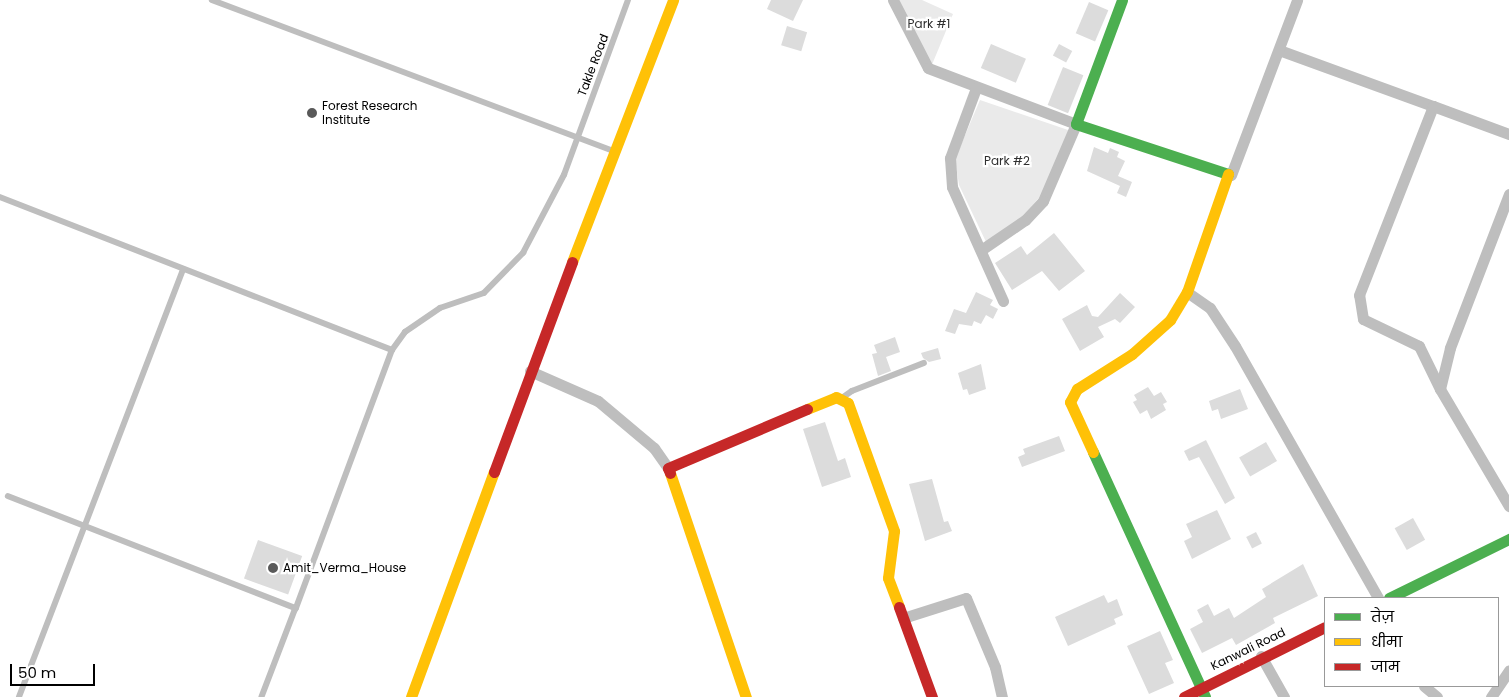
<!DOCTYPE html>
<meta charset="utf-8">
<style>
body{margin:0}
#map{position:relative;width:1509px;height:697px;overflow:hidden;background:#fff;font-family:Poppins,"Noto Sans Devanagari",sans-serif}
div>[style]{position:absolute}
.green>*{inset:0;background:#eaeaea}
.building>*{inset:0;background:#dcdcdc;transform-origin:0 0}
.lane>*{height:5.5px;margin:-2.75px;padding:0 2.75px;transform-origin:2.75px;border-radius:2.75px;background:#bebebe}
.street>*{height:11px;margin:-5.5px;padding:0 5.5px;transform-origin:5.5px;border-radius:5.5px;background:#bebebe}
.fast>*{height:11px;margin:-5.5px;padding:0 5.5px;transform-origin:5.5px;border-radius:5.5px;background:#4caf50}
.slow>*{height:11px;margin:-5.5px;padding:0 5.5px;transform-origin:5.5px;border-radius:5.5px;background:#ffc107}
.jam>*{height:11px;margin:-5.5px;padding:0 5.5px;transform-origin:5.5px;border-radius:5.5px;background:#c62828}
.dots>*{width:14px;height:14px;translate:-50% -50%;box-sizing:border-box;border:2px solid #fff;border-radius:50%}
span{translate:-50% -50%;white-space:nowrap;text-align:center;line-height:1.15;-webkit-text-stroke:4.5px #fff;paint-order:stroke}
.park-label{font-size:12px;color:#2f2f2f}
.street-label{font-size:12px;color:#000}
.poi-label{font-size:12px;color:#000}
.left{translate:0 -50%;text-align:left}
.legend{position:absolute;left:1324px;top:597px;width:175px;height:90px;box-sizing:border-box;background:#fff;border:1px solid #999;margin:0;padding:6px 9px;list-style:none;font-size:15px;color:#000}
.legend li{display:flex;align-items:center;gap:10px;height:25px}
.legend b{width:25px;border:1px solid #999}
.scale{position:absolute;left:10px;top:664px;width:85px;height:22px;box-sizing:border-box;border:2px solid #000;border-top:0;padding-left:6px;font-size:15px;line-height:18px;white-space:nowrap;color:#000;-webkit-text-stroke:4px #fff;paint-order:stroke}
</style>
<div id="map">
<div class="green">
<i style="clip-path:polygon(896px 0,922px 0,953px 14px,931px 67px)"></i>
<i style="clip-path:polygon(980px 100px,1071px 131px,1052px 182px,1016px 225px,987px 244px,959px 185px,955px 159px)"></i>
</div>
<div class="building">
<i style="clip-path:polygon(771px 0,803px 0,793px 21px,767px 9px)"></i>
<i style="left:1089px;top:2px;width:21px;height:34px;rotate:23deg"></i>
<i style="left:787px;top:26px;width:21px;height:20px;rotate:17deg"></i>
<i style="left:991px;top:44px;width:38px;height:26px;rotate:23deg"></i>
<i style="left:1059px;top:44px;width:15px;height:13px;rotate:28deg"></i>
<i style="left:1063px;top:67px;width:22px;height:41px;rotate:22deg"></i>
<i style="clip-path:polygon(1094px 147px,1108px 153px,1110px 148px,1119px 152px,1117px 157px,1125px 161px,1118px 176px,1132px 182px,1126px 197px,1117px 193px,1120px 186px,1087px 171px)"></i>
<i style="clip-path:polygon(1054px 233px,1085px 271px,1059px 291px,1042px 271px,1012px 290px,995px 263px,1021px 246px,1027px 255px)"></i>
<i style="clip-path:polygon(976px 292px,993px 300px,990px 305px,998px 309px,993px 319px,986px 315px,981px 324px,974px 321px,972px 326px,959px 324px,955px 334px,945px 331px,954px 309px,966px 313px)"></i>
<i style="clip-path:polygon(1120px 293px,1135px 307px,1120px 323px,1115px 319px,1098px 327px,1104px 337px,1080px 351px,1062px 319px,1087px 305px,1092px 316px,1098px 317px)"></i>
<i style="clip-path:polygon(895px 337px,900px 352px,886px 357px,891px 371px,878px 376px,872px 354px,877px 353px,874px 345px)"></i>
<i style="clip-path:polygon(938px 348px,941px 359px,929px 362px,923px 358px,921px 353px)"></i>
<i style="clip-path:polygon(981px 364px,986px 389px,969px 395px,967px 389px,963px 390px,958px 373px)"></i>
<i style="clip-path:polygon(1148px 387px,1154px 396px,1161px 392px,1167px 402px,1163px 404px,1166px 410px,1151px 419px,1147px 410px,1140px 414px,1133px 402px,1137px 400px,1134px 395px)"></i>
<i style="clip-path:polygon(1240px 389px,1248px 409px,1221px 419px,1218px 409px,1212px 411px,1209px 401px)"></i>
<i style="clip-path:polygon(825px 422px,838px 461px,845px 458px,851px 477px,822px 487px,803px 429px)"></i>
<i style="clip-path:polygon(1059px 436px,1065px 451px,1022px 467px,1018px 457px,1025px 454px,1023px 449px)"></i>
<i style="clip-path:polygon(1206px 440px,1235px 498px,1225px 504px,1199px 457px,1189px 461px,1184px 451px)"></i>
<i style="left:1266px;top:442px;width:22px;height:31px;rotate:60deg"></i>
<i style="clip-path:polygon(932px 479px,944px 522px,948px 521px,952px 531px,925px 541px,909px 484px)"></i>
<i style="clip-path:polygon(1217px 510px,1231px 539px,1192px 559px,1184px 541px,1192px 537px,1186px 524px)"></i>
<i style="left:1413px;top:518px;width:25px;height:21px;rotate:61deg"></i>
<i style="left:1256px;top:532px;width:13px;height:11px;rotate:63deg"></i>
<i style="left:258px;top:540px;width:47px;height:41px;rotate:20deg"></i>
<i style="clip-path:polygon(1303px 564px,1318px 596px,1273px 618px,1275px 623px,1236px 645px,1232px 638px,1202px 653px,1190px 629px,1203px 622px,1197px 610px,1208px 604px,1214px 616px,1229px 608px,1234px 618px,1266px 597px,1262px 589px)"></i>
<i style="clip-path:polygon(1104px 595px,1108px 603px,1117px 599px,1123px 615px,1114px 619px,1116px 624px,1068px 646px,1055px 617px)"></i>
<i style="clip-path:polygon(1160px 631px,1173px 660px,1165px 663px,1174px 683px,1149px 694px,1127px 646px)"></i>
</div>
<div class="lane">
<i style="left:212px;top:0;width:428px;rotate:20.6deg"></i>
<i style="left:0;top:197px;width:421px;rotate:21.3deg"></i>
<i style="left:842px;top:398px;width:12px;rotate:-35deg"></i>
<i style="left:852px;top:391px;width:77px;rotate:-21.3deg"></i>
<i style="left:8px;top:496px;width:309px;rotate:21.3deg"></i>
<i style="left:296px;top:608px;width:95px;rotate:110.9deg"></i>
<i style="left:296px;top:608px;width:275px;rotate:-69.6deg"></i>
<i style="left:392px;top:350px;width:22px;rotate:-54deg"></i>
<i style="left:405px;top:332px;width:42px;rotate:-34.4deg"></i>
<i style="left:440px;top:308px;width:46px;rotate:-18.8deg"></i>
<i style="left:484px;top:293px;width:56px;rotate:-45.7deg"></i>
<i style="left:523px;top:253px;width:88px;rotate:-62.3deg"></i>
<i style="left:564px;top:175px;width:186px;rotate:-69.9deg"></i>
<i style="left:19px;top:697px;width:458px;rotate:-69deg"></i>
</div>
<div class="street">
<i style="left:893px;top:0;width:76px;rotate:62.8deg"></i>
<i style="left:928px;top:68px;width:158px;rotate:20.7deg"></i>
<i style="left:1076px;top:124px;width:84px;rotate:113.2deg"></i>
<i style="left:1043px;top:201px;width:26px;rotate:133deg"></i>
<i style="left:1025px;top:220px;width:53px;rotate:145.7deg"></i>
<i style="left:1279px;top:50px;width:164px;rotate:20deg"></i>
<i style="left:976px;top:88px;width:75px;rotate:110.4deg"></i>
<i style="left:950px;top:158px;width:29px;rotate:86deg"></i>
<i style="left:952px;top:187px;width:125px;rotate:65.9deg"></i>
<i style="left:1231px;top:175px;width:187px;rotate:-69.3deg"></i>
<i style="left:1509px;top:194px;width:165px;rotate:111deg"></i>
<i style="left:1450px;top:348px;width:42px;rotate:103.7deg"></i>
<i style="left:1440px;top:389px;width:136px;rotate:59.5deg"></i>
<i style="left:1187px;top:292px;width:28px;rotate:35deg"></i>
<i style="left:1210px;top:308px;width:45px;rotate:56.7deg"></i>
<i style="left:1235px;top:346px;width:290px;rotate:60.4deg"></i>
<i style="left:530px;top:371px;width:74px;rotate:23.8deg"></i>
<i style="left:598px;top:401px;width:73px;rotate:40deg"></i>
<i style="left:654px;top:448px;width:24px;rotate:55deg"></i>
<i style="left:1440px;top:389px;width:48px;rotate:-116deg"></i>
<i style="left:1419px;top:346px;width:62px;rotate:-154.3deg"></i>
<i style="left:1363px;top:319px;width:24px;rotate:-99deg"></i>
<i style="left:1359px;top:295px;width:203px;rotate:-68.6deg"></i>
<i style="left:1433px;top:106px;width:81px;rotate:20.2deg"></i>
<i style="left:903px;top:618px;width:66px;rotate:-17.6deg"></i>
<i style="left:966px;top:598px;width:75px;rotate:67.2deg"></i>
<i style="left:995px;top:667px;width:31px;rotate:77deg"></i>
<i style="left:1261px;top:656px;width:47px;rotate:60.7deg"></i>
<i style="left:1424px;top:686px;width:17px;rotate:40deg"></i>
<i style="left:1491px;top:697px;width:32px;rotate:-56deg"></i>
</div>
<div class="fast">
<i style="left:1122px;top:0;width:132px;rotate:110.4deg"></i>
<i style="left:1076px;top:124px;width:160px;rotate:18.2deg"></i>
<i style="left:1093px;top:452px;width:269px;rotate:65.4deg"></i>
<i style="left:1389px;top:598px;width:134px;rotate:-26.2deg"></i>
</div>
<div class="slow">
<i style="left:572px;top:262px;width:281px;rotate:-68.9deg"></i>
<i style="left:807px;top:409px;width:31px;rotate:-22deg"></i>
<i style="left:836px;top:397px;width:13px;rotate:27deg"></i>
<i style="left:848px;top:403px;width:136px;rotate:70.2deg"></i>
<i style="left:894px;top:531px;width:47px;rotate:97.3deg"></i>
<i style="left:888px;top:578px;width:31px;rotate:69deg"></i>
<i style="left:1093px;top:452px;width:55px;rotate:-114.7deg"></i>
<i style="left:1070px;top:402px;width:15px;rotate:-62deg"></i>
<i style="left:1077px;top:389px;width:65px;rotate:-32.5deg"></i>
<i style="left:1132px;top:354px;width:51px;rotate:-41.8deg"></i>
<i style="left:1170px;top:320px;width:33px;rotate:-59deg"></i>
<i style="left:1187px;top:292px;width:125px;rotate:-70.8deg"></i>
<i style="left:670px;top:473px;width:237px;rotate:71.3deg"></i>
<i style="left:411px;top:697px;width:240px;rotate:-69.8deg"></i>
</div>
<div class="jam">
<i style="left:494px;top:472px;width:224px;rotate:-69.6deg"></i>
<i style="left:670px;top:473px;width:5px;rotate:-112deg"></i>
<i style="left:668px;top:468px;width:151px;rotate:-23deg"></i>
<i style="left:899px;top:607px;width:96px;rotate:69.9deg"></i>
<i style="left:1184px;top:697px;width:157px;rotate:-26.4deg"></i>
</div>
<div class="dots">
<i style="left:312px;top:113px;background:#595959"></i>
<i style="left:273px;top:568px;background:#595959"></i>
</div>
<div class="park-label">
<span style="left:929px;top:24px">Park #1</span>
<span style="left:1007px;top:161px">Park #2</span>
</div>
<div class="street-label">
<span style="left:593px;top:65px;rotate:-69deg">Takle Road</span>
<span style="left:1248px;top:649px;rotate:-26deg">Kanwali Road</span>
</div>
<div class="poi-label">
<span class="left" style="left:322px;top:113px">Forest Research<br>Institute</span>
<span class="left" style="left:283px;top:568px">Amit_Verma_House</span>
</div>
<ul class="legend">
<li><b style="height:6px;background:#4caf50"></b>तेज़</li>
<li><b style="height:6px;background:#ffc107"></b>धीमा</li>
<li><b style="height:6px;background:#c62828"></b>जाम</li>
</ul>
<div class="scale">50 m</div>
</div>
